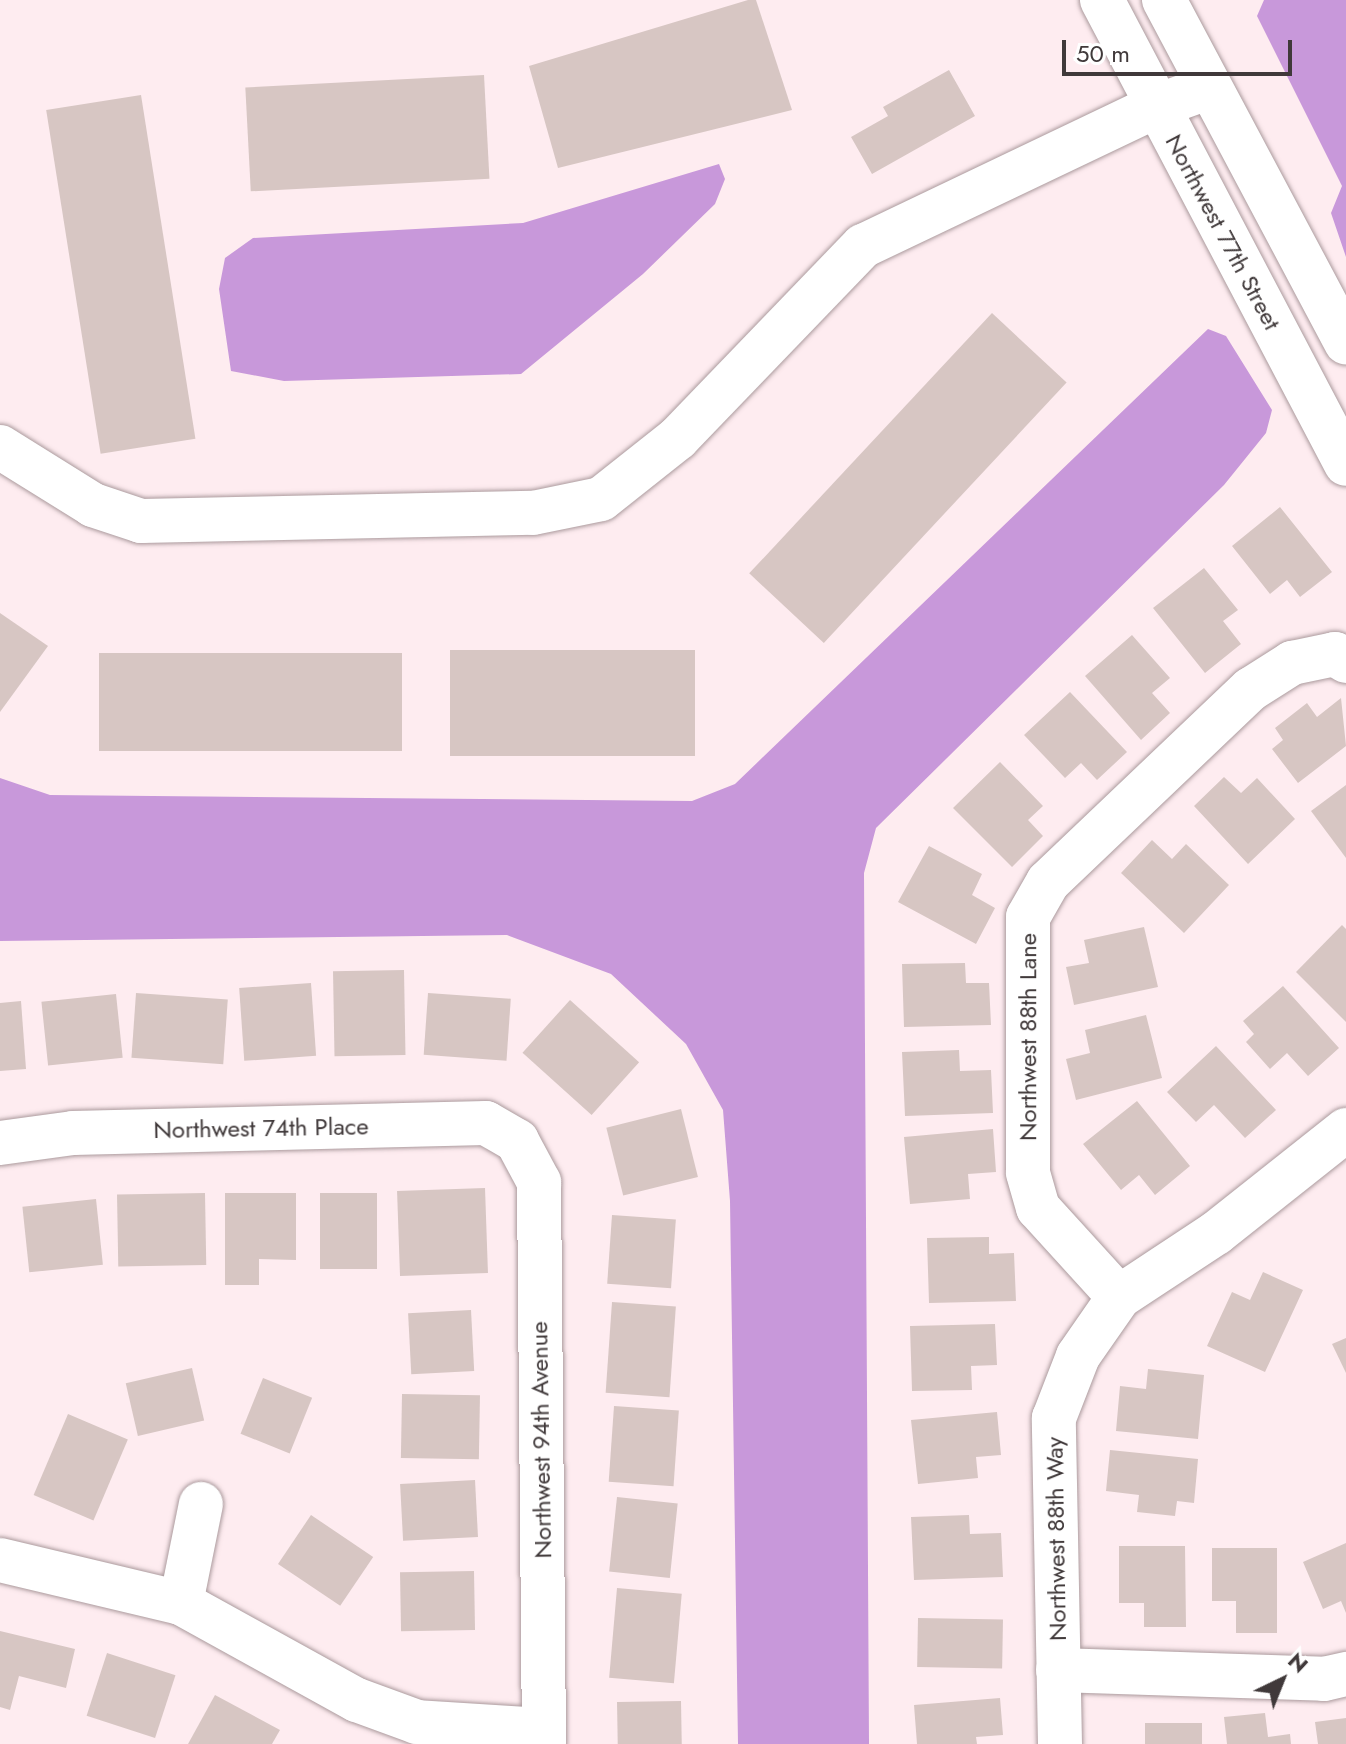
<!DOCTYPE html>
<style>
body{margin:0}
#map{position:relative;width:1346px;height:1744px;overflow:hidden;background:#feecf0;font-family:Jost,sans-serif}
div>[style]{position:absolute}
.water>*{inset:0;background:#c898da}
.building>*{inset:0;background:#d7c6c3;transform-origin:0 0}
.roads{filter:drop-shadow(0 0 2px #ab9a9d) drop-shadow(0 0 2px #ab9a9d)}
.minor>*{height:44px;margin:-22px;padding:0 22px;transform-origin:22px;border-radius:22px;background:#fff}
span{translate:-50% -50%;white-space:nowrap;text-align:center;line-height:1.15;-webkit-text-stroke:7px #fff;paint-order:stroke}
.street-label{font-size:24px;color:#40393a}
.north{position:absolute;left:1242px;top:1640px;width:80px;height:80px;-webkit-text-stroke:6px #fff;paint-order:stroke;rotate:43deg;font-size:22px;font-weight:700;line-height:32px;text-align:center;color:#40393a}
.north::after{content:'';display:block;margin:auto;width:28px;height:36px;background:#40393a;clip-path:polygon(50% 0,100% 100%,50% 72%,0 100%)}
.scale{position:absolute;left:1062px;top:40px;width:230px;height:36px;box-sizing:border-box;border:4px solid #40393a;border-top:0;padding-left:10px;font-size:24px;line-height:28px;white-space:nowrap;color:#40393a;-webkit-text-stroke:6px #fff;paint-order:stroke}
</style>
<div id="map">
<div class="water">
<i style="clip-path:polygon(1264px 0,1346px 0,1346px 257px,1331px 213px,1342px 186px,1257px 16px)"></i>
<i style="clip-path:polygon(719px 164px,725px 179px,715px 204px,643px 274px,521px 374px,284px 381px,231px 371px,219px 289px,225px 258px,253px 238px,523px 223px)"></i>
<i style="clip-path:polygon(1208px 329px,1226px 336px,1272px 410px,1266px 433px,1224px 485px,876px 828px,864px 873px,869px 1744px,738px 1744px,730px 1201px,723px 1110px,686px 1044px,611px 974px,507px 935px,0 941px,0 778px,50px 795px,692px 801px,735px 784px)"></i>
</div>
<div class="building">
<i style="clip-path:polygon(748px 0,756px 0,792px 110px,558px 168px,529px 66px)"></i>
<i style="clip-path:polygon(949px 70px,975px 116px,872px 174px,851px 137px,888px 116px,883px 107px)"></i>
<i style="left:484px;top:75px;width:104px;height:239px;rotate:87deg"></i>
<i style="left:141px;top:95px;width:348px;height:96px;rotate:81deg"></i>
<i style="left:992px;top:313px;width:102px;height:356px;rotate:43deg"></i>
<i style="clip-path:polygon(1280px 507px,1332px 572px,1300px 597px,1287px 580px,1270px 594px,1232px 546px)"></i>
<i style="clip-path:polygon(1204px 568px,1238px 610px,1223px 621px,1241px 644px,1205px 673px,1153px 608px)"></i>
<i style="clip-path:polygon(0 613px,48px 646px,0 712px)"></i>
<i style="clip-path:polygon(1132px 635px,1170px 678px,1152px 693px,1170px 713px,1141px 740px,1085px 676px)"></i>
<i style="left:450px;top:650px;width:245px;height:106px"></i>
<i style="left:402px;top:653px;width:98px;height:303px;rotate:90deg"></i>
<i style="clip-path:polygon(1070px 692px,1127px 752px,1097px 780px,1081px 763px,1065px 778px,1024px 735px)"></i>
<i style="clip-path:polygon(1341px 698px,1346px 746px,1298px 783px,1272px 749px,1283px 740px,1275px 728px,1307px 703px,1317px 717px)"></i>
<i style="clip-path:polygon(1000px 762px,1043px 806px,1028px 820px,1043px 836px,1012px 867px,953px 808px)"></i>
<i style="clip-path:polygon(1224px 777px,1241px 793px,1257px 778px,1295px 819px,1248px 864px,1194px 806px)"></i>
<i style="clip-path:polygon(1346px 785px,1346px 858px,1311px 811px)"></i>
<i style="clip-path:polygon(1152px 840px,1172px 859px,1186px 844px,1229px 885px,1184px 933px,1121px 873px)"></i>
<i style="clip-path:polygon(929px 846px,982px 874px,972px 895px,995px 908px,976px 944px,898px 902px)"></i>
<i style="clip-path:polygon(1342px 925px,1346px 929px,1346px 1022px,1296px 972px)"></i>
<i style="clip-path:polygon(1144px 927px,1158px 987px,1074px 1005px,1066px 967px,1089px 963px,1084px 940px)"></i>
<i style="clip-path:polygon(965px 963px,966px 983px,989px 983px,991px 1025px,904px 1027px,902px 964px)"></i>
<i style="left:404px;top:970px;width:85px;height:71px;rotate:89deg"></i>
<i style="left:311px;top:983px;width:73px;height:72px;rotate:86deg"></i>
<i style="clip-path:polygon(1283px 986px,1339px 1048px,1308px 1076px,1287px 1053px,1270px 1069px,1246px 1042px,1254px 1034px,1243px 1021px)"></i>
<i style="left:136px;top:993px;width:92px;height:65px;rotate:4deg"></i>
<i style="left:428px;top:993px;width:83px;height:62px;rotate:4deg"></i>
<i style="left:116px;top:994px;width:64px;height:75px;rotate:84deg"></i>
<i style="left:570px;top:1000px;width:93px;height:71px;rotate:42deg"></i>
<i style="clip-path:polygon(21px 1001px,26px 1069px,0 1071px,0 1003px)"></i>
<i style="clip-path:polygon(1146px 1015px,1162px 1078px,1076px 1100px,1066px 1059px,1090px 1053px,1085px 1030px)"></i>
<i style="clip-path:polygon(1216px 1046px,1276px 1110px,1245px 1138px,1214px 1105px,1196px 1122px,1167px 1092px)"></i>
<i style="clip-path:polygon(959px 1050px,960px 1071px,991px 1070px,993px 1113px,905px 1116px,902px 1052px)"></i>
<i style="clip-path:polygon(1137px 1101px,1190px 1166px,1155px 1195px,1139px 1175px,1121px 1190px,1083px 1144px)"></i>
<i style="left:681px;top:1109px;width:70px;height:77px;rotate:76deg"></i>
<i style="clip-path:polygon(993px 1129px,996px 1172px,968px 1174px,970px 1199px,910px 1204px,904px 1137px)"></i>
<i style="left:485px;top:1188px;width:85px;height:88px;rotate:88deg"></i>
<i style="left:205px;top:1193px;width:72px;height:88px;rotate:89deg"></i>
<i style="clip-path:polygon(225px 1193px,296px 1193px,296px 1260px,259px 1259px,259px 1285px,225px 1285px)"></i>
<i style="left:320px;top:1193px;width:57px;height:76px"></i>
<i style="left:96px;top:1199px;width:66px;height:74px;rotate:84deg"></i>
<i style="left:612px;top:1215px;width:64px;height:69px;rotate:4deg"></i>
<i style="clip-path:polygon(989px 1237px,989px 1254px,1014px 1253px,1016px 1301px,929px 1303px,927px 1238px)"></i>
<i style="clip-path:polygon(1263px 1272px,1303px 1290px,1265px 1372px,1207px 1346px,1232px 1292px,1250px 1300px)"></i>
<i style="left:612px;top:1302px;width:64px;height:91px;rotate:4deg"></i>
<i style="left:471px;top:1310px;width:61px;height:63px;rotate:87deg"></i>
<i style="clip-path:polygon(995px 1324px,997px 1365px,971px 1366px,972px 1390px,912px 1391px,910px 1326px)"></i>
<i style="clip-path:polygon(1346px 1338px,1346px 1373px,1332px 1344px)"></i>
<i style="left:192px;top:1368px;width:54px;height:68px;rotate:77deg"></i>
<i style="clip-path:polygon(1148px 1369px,1204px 1375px,1198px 1439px,1116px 1431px,1120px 1386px,1146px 1389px)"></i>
<i style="left:263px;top:1378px;width:53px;height:60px;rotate:22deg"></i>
<i style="left:402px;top:1394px;width:78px;height:64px;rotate:1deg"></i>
<i style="left:614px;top:1406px;width:65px;height:76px;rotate:4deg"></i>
<i style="clip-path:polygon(997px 1412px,1001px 1455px,976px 1457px,978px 1478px,918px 1484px,911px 1420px)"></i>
<i style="left:68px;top:1414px;width:65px;height:88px;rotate:23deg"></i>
<i style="clip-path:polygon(1110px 1450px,1198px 1459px,1194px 1503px,1177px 1501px,1175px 1516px,1137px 1512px,1139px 1495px,1106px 1491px)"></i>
<i style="left:475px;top:1480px;width:57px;height:75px;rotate:87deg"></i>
<i style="left:617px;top:1497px;width:61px;height:75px;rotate:6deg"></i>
<i style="left:311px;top:1515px;width:75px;height:59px;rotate:34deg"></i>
<i style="clip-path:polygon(969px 1515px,970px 1534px,1001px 1533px,1003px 1577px,914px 1580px,911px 1517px)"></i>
<i style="clip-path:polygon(1346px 1543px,1346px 1613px,1341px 1601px,1323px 1609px,1303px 1562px)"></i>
<i style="clip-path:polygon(1119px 1546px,1185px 1546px,1186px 1627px,1144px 1627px,1144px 1603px,1119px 1603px)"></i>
<i style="clip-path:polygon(1212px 1548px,1277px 1548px,1277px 1633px,1236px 1633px,1236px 1601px,1212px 1601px)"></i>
<i style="left:474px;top:1571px;width:59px;height:74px;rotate:89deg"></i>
<i style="left:617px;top:1588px;width:65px;height:90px;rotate:5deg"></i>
<i style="left:918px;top:1618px;width:85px;height:49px;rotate:1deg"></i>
<i style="clip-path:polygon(0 1631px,75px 1649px,66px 1688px,19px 1676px,10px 1710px,0 1707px)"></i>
<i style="left:107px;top:1653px;width:72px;height:66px;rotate:18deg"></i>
<i style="clip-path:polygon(215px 1695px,280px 1730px,272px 1744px,188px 1744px)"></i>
<i style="clip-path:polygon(1000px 1698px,1003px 1735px,976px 1737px,977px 1744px,917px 1744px,914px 1705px)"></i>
<i style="left:681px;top:1701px;width:43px;height:64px;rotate:89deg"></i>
<i style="clip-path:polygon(1265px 1713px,1268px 1737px,1290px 1734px,1291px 1744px,1227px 1744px,1224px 1717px)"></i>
<i style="clip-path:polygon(1346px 1718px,1346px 1744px,1318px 1744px,1315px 1722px)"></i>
<i style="left:1202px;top:1723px;width:21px;height:57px;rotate:90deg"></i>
</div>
<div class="roads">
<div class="minor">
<i style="left:1102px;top:0;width:524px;rotate:62.26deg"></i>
<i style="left:1164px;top:0;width:388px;rotate:62deg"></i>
<i style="left:0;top:447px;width:110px;rotate:31.9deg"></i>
<i style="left:93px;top:505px;width:51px;rotate:18.4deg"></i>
<i style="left:141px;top:521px;width:392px;rotate:-1.2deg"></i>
<i style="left:533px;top:513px;width:69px;rotate:-11.6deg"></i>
<i style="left:601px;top:499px;width:98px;rotate:-38.4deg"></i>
<i style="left:678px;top:438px;width:267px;rotate:-46.1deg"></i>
<i style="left:863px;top:246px;width:326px;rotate:-25.5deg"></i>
<i style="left:1157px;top:106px;width:56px;rotate:-19.7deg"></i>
<i style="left:0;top:1143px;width:74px;rotate:-7.8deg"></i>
<i style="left:73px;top:1133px;width:413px;rotate:-1.4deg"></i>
<i style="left:486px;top:1123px;width:36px;rotate:30deg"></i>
<i style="left:517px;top:1141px;width:47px;rotate:61.8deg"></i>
<i style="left:539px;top:1182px;width:562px;rotate:89.49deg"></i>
<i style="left:1119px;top:1297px;width:120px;rotate:-132.3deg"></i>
<i style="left:1038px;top:1208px;width:37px;rotate:-106deg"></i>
<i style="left:1028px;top:1172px;width:255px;rotate:-90deg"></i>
<i style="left:1028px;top:917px;width:40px;rotate:-60.3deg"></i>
<i style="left:1048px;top:882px;width:280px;rotate:-43.6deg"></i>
<i style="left:1251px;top:689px;width:49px;rotate:-32.4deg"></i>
<i style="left:1292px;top:663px;width:44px;rotate:-11.8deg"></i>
<i style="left:1335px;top:654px;width:13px;rotate:32deg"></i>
<i style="left:0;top:1560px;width:186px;rotate:13.4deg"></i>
<i style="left:181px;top:1603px;width:201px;rotate:28.9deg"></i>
<i style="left:357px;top:1700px;width:64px;rotate:20.1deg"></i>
<i style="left:417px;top:1722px;width:127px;rotate:3.6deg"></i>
<i style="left:181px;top:1603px;width:101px;rotate:-78.6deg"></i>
<i style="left:1058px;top:1670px;width:266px;rotate:1.9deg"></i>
<i style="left:1324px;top:1679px;width:23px;rotate:-13deg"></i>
<i style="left:1060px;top:1744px;width:326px;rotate:-91.1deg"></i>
<i style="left:1054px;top:1418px;width:66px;rotate:-68.8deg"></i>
<i style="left:1078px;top:1356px;width:72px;rotate:-55.2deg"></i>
<i style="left:1119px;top:1297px;width:116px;rotate:-33.4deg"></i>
<i style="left:1216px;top:1233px;width:166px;rotate:-38.4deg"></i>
</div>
</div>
<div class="street-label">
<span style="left:1223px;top:232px;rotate:62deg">Northwest 77th Street</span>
<span style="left:1028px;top:1037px;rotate:-90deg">Northwest 88th Lane</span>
<span style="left:261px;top:1128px;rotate:-1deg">Northwest 74th Place</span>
<span style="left:541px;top:1440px;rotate:-91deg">Northwest 94th Avenue</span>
<span style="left:1056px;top:1539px;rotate:-91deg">Northwest 88th Way</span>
</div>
<div class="north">N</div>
<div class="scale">50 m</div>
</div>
